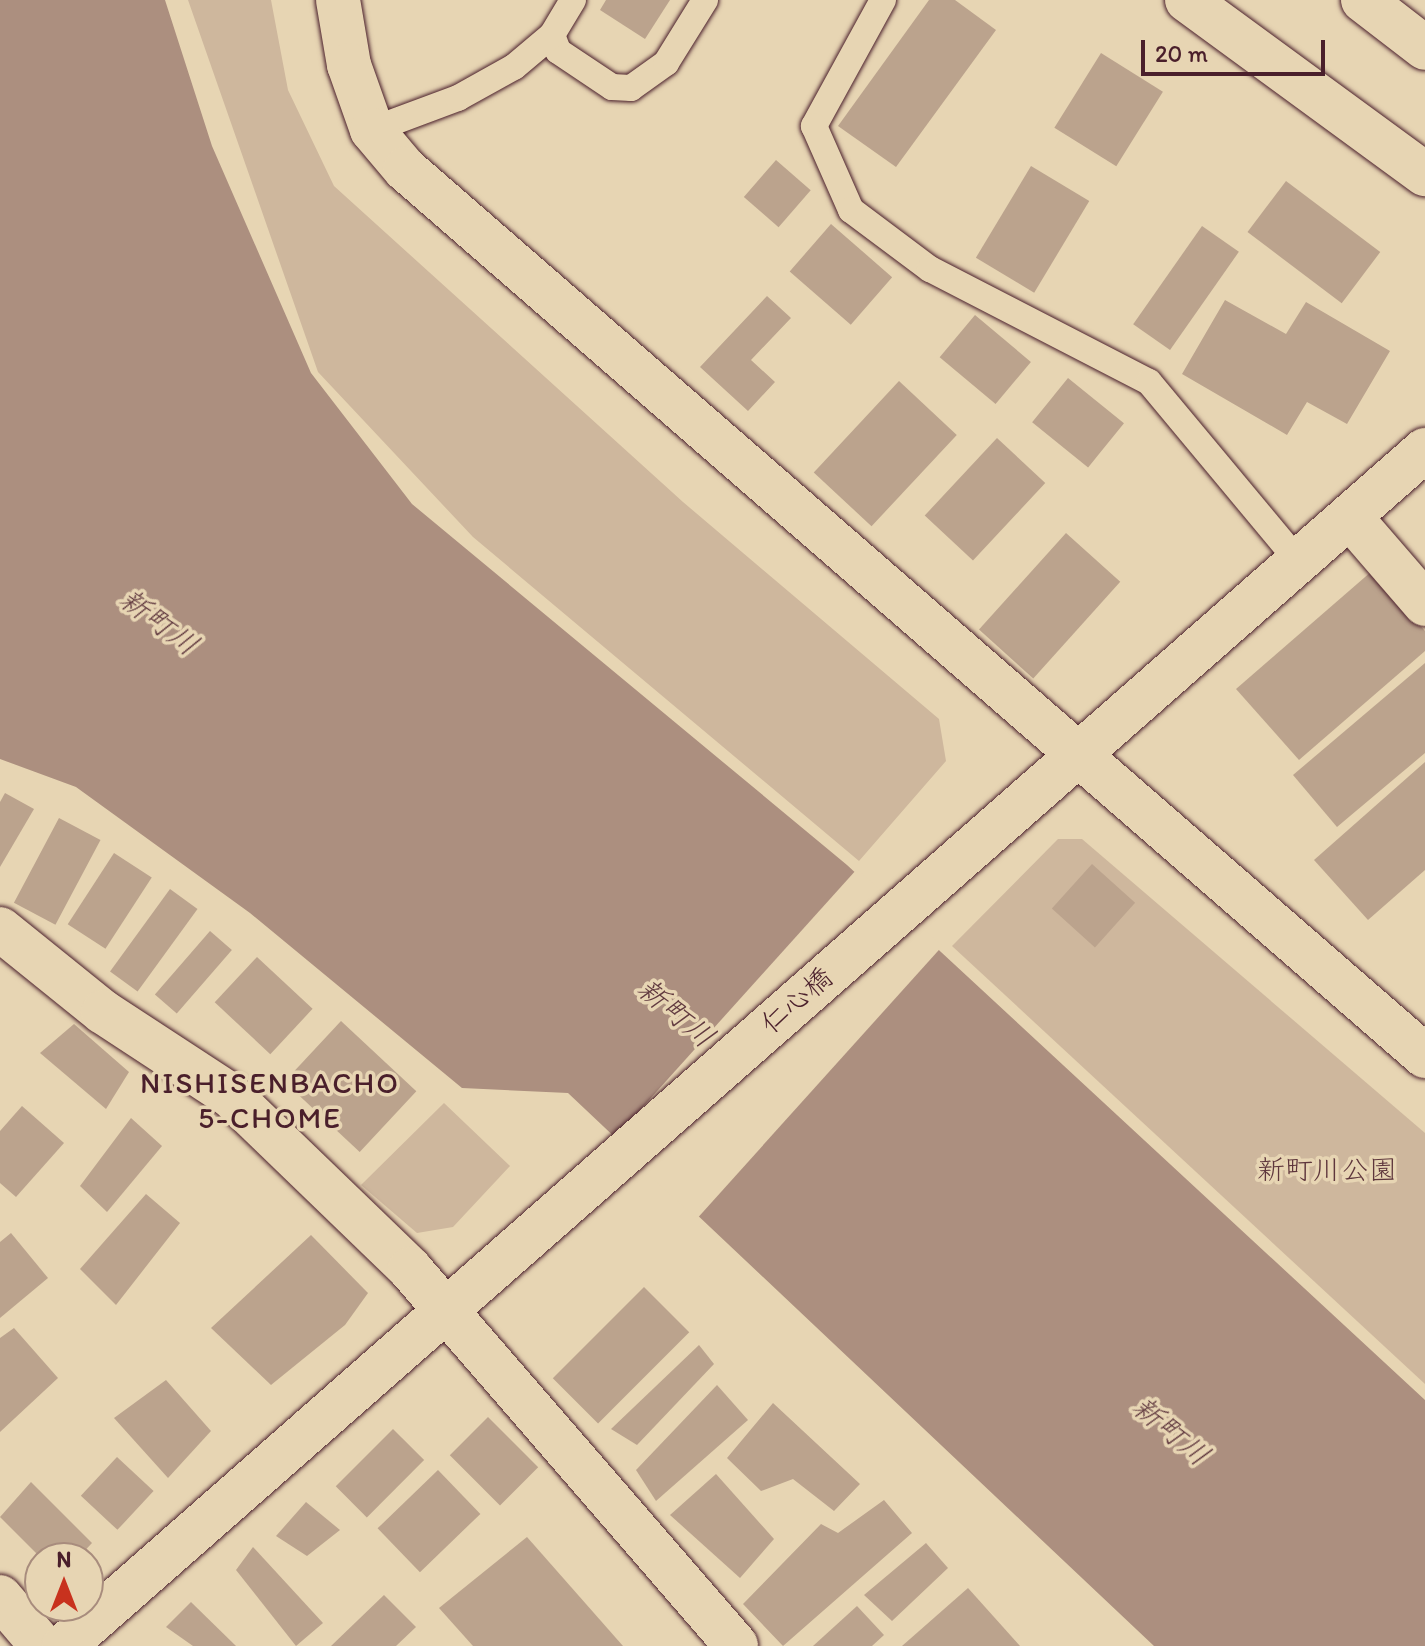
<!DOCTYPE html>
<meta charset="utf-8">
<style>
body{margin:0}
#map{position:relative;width:1425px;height:1646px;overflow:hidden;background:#e7d5b3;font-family:Itim,"Klee One",sans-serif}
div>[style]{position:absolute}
.green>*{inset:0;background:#ceb79d}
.water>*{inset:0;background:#ac8f7f}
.pier>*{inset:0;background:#e7d5b3;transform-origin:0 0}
.building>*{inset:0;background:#bba38d;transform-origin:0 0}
.roads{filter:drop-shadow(0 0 2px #4a1f2b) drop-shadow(0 0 2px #4a1f2b)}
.service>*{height:26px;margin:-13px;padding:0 13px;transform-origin:13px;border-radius:13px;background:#e7d5b3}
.minor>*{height:44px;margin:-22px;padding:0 22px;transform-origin:22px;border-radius:22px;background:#e7d5b3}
.tertiary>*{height:44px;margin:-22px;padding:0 22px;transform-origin:22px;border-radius:22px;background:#e7d5b3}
.trunk>*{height:44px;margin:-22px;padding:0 22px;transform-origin:22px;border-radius:22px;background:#e7d5b3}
span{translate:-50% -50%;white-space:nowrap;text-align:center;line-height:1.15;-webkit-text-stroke:7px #e7d5b3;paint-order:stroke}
.street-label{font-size:28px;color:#4a1f2b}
.park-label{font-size:28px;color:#5e363c}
.water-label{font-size:30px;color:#623b40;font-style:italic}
.neighbourhood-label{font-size:30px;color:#4a1f2b;letter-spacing:2px}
.north{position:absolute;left:24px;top:1542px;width:80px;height:80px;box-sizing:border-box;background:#e7d5b3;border:2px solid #a88c7d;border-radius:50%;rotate:0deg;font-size:22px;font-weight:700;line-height:32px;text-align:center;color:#4a1f2b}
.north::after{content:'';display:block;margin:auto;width:28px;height:36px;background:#c8321e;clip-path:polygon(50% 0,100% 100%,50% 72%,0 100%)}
.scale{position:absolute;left:1141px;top:40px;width:184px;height:36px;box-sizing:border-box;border:4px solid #4a1f2b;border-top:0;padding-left:10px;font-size:24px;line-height:28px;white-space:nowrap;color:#4a1f2b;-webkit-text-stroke:6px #e7d5b3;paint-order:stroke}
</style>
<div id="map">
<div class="green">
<i style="clip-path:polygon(188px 0,271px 0,288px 90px,334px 186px,683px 502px,939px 719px,946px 761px,859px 861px,473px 537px,318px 372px)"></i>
<i style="clip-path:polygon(1058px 839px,1082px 839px,1425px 1133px,1425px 1384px,952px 946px)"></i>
<i style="clip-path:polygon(444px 1103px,510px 1166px,453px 1227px,417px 1233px,361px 1185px)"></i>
</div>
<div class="water">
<i style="clip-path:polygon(0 0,165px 0,212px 146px,311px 373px,412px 504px,847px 865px,1425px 1400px,1425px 1646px,1154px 1646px,568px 1093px,462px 1088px,250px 913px,76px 787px,0 759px)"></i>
</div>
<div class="pier">
<i style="left:857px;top:869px;width:115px;height:367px;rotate:42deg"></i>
</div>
<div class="building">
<i style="clip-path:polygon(606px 0,670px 0,645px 39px,600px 10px)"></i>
<i style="clip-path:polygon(929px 0,955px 0,996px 30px,896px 167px,838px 126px)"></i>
<i style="left:1101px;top:53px;width:73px;height:88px;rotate:32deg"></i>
<i style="left:776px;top:160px;width:46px;height:49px;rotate:41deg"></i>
<i style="left:1031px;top:166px;width:68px;height:107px;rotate:31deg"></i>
<i style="left:1286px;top:181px;width:118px;height:64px;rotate:37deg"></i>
<i style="left:831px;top:224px;width:81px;height:63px;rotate:41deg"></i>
<i style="left:1202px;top:226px;width:45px;height:120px;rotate:35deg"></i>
<i style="clip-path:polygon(767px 296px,791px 318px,751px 360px,775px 382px,748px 411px,700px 367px)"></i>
<i style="clip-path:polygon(1225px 300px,1286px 334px,1306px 302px,1390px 351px,1347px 424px,1307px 402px,1287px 435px,1182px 374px)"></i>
<i style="left:975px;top:315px;width:73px;height:55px;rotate:40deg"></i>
<i style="left:1068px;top:378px;width:72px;height:57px;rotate:39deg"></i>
<i style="left:899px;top:381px;width:79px;height:125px;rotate:43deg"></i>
<i style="left:997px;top:438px;width:66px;height:106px;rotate:43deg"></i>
<i style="left:1066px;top:533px;width:73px;height:130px;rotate:42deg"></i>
<i style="clip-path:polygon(1372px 571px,1425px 631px,1425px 651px,1299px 760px,1236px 689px)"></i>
<i style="clip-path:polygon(1425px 663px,1425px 753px,1337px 827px,1293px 775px)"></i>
<i style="clip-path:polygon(1425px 762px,1425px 870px,1368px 920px,1314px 860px)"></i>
<i style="clip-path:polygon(5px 793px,34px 809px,0 867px,0 802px)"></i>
<i style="left:59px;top:818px;width:47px;height:96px;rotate:28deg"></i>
<i style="left:114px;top:853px;width:45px;height:85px;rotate:33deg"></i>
<i style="left:1092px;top:864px;width:58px;height:60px;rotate:42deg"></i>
<i style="left:170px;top:889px;width:34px;height:102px;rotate:36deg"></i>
<i style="left:210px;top:931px;width:29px;height:84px;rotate:41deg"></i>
<i style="left:257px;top:957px;width:76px;height:62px;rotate:43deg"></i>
<i style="left:341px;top:1021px;width:103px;height:83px;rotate:43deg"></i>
<i style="clip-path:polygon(74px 1024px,129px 1072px,106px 1109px,40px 1053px)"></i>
<i style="clip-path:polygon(22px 1106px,64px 1143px,16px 1197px,0 1183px,0 1131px)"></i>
<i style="clip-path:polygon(131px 1118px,162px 1146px,107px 1212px,80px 1186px)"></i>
<i style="clip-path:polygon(146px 1194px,180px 1223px,116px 1305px,80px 1269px)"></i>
<i style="clip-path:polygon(11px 1233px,48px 1278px,0 1318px,0 1242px)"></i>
<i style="clip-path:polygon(311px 1235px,368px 1293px,345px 1325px,271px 1385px,211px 1328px)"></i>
<i style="left:644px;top:1287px;width:64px;height:129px;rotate:45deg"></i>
<i style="clip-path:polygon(14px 1328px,58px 1378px,0 1432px,0 1338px)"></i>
<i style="clip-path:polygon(699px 1345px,714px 1364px,637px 1445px,611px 1429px)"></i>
<i style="clip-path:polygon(166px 1380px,211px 1431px,168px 1478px,114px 1418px)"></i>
<i style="clip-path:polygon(717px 1385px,748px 1420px,656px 1501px,636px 1470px)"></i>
<i style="clip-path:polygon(773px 1403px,860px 1484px,834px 1511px,793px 1479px,761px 1491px,727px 1458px)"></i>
<i style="left:488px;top:1417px;width:71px;height:54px;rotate:45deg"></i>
<i style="left:393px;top:1429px;width:44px;height:81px;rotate:45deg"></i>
<i style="left:117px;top:1457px;width:50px;height:53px;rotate:43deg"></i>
<i style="left:438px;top:1470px;width:61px;height:84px;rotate:46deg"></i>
<i style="clip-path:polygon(716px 1474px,774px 1539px,740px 1578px,670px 1515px)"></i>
<i style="clip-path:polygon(31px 1482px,92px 1543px,78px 1558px,41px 1558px,0 1517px)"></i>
<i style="clip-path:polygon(884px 1500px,912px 1533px,783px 1646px,743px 1604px,821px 1524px,838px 1533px)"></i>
<i style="clip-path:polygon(306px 1502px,340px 1530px,307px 1556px,276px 1536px)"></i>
<i style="clip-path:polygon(527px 1537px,623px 1646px,473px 1646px,439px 1608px)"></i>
<i style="clip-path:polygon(926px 1543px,948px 1568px,892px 1621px,864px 1595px)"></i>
<i style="clip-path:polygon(253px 1547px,323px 1623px,296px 1646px,236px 1570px)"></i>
<i style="clip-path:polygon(968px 1588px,1020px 1646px,902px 1646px)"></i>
<i style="clip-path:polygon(384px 1595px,416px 1627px,396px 1646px,331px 1646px)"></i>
<i style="clip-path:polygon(191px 1602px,236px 1646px,193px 1646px,166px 1627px)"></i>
<i style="clip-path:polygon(857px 1606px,884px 1635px,872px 1646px,813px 1646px)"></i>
</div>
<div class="roads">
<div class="service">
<i style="left:573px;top:0;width:41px;rotate:121deg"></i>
<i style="left:552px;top:35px;width:17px;rotate:69deg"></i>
<i style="left:558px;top:51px;width:65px;rotate:33.7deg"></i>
<i style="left:612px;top:87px;width:19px;rotate:3deg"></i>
<i style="left:631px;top:88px;width:43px;rotate:-35.5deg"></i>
<i style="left:666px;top:63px;width:74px;rotate:-58.2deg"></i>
<i style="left:883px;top:0;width:144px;rotate:118.7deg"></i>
<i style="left:814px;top:126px;width:92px;rotate:66.2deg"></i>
<i style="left:851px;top:210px;width:99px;rotate:36.8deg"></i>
<i style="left:930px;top:269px;width:246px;rotate:27.3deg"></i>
<i style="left:1149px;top:382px;width:233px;rotate:50.2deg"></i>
<i style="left:372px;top:130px;width:92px;rotate:-20.4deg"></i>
<i style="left:458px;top:98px;width:64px;rotate:-29deg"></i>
<i style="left:514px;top:67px;width:50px;rotate:-40.1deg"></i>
</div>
<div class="minor">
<i style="left:1350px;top:517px;width:115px;rotate:49.2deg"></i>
<i style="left:0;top:929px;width:132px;rotate:38.9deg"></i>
<i style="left:103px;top:1012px;width:152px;rotate:33.2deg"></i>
<i style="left:230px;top:1095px;width:250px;rotate:44deg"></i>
<i style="left:410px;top:1269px;width:498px;rotate:49.1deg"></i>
</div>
<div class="tertiary">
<i style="left:338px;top:0;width:66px;rotate:80.4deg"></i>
<i style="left:349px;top:65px;width:69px;rotate:70.5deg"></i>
<i style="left:372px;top:130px;width:51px;rotate:49.8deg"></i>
<i style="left:405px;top:169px;width:1352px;rotate:41.01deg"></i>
<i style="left:0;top:1597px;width:65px;rotate:49.4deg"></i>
<i style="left:64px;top:1646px;width:1812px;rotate:-41.31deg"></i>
</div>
<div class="trunk">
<i style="left:1187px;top:0;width:295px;rotate:36.2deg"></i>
<i style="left:1363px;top:0;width:78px;rotate:37.7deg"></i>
</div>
</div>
<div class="street-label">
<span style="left:796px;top:1000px;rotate:-41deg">仁心橋</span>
</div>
<div class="park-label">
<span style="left:1327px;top:1169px">新町川公園</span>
</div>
<div class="water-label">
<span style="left:159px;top:622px;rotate:37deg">新町川</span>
<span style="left:676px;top:1013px;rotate:40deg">新町川</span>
<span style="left:1171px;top:1431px;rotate:40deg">新町川</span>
</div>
<div class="neighbourhood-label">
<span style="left:270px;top:1100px">NISHISENBACHO<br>5-CHOME</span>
</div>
<div class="north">N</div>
<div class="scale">20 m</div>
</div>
